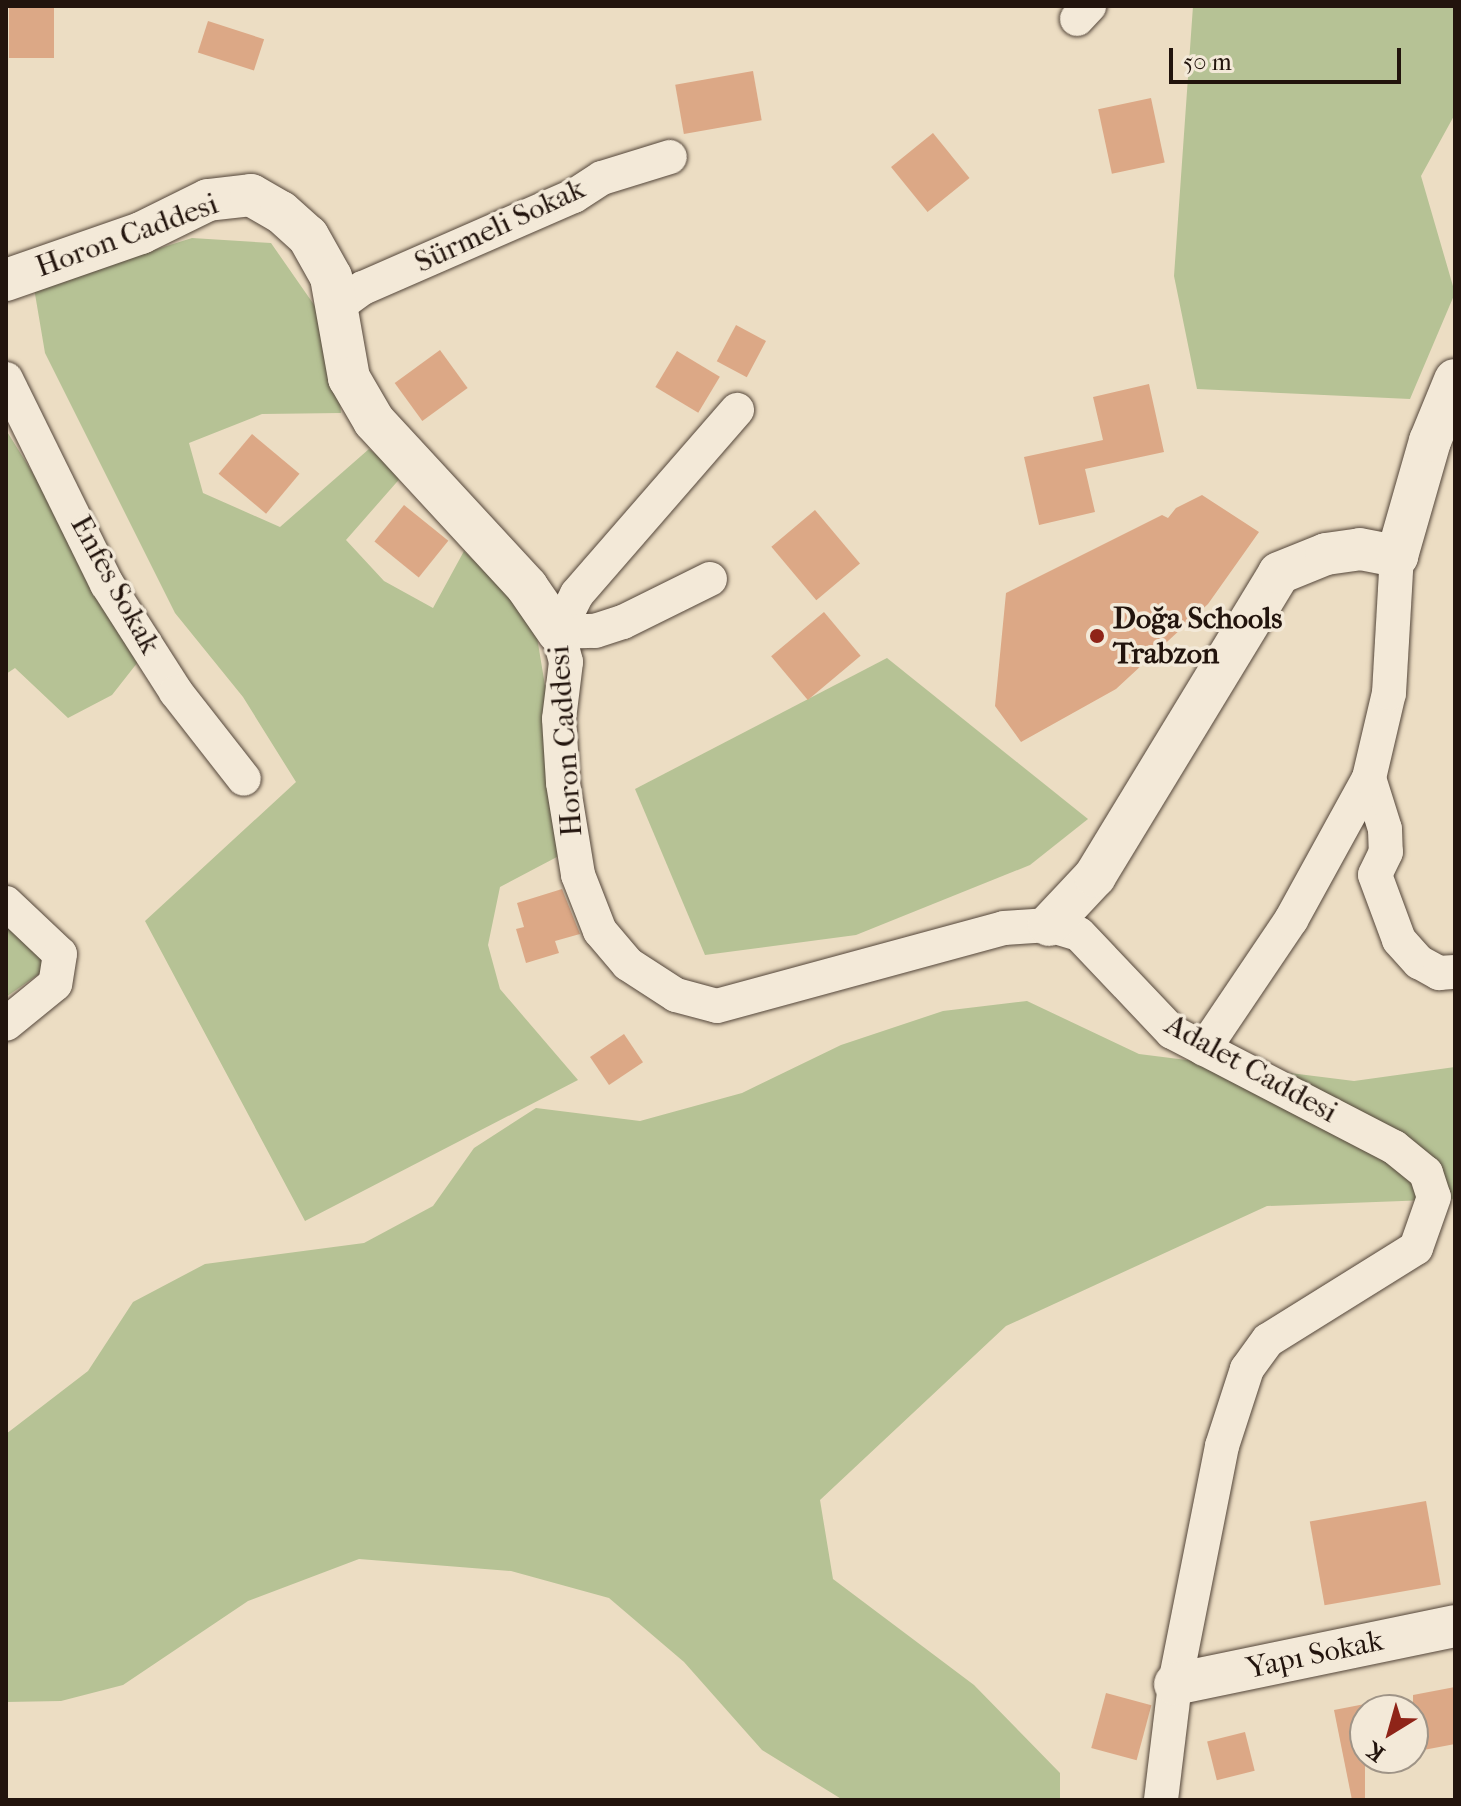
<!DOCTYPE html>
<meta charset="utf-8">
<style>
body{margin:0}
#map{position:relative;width:1461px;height:1806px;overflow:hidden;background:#ecddc3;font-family:"IM FELL French Canon",serif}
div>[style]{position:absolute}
.green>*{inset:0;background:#b6c295}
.building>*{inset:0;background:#dca886;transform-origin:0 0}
.roads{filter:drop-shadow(0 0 2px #54463a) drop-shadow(0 0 2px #54463a)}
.minor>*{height:34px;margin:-17px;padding:0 17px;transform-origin:17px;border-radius:17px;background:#f3e9d8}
.tertiary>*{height:42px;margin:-21px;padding:0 21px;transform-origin:21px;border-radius:21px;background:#f3e9d8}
.dots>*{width:22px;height:22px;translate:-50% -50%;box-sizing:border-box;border:4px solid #f3e9d8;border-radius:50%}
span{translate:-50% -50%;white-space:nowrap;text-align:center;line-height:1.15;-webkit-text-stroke:7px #f3e9d8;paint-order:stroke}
.street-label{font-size:30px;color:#22140d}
.poi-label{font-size:30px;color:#22140d;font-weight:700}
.left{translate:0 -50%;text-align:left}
.frame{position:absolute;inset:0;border:8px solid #22140d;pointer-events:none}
.north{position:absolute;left:1349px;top:1694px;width:80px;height:80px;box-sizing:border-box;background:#f3e9d8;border:2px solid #9f9487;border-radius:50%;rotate:217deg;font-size:22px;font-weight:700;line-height:32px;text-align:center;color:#22140d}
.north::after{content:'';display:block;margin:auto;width:28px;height:36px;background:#8f2418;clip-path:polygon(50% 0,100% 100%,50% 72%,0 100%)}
.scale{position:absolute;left:1169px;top:48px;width:232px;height:36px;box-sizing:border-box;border:4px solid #22140d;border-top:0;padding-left:10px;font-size:24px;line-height:28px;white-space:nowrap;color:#22140d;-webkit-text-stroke:6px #f3e9d8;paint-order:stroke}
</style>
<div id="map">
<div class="green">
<i style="clip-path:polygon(1193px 6px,1455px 6px,1455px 114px,1421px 176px,1455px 293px,1410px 399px,1197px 389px,1174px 276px)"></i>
<i style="clip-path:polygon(192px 238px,271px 243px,333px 332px,341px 413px,262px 414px,189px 443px,203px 493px,280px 527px,369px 449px,403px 475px,346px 540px,384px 581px,433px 608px,464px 551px,534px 619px,572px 849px,500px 887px,488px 945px,500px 989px,578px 1080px,305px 1221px,145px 921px,296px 782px,243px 697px,175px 613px,45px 353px,34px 288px)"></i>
<i style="clip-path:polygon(6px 430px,145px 653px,112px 695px,68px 718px,15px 668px,6px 674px)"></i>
<i style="clip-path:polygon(887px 658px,1088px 819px,1030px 865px,856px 935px,705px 955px,635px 789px)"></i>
<i style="clip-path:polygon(6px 904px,52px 948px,39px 974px,6px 997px)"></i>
<i style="clip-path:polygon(1027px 1001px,1139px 1054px,1354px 1081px,1455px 1067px,1455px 1199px,1267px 1206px,1006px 1326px,820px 1500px,833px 1579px,974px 1685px,1060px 1773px,1060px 1800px,843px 1800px,762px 1750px,684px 1662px,609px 1598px,511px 1571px,359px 1559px,248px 1601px,123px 1685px,61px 1701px,6px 1702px,6px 1434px,88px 1371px,133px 1302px,205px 1264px,364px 1243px,433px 1206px,474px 1148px,536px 1108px,640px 1121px,742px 1093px,841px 1045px,943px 1011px)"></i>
</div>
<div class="building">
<i style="left:9px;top:6px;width:45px;height:52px"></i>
<i style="left:208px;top:21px;width:59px;height:33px;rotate:18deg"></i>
<i style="left:753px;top:71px;width:50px;height:79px;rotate:80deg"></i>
<i style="left:1151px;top:98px;width:66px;height:54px;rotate:78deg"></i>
<i style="left:933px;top:133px;width:58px;height:54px;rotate:51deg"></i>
<i style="left:736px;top:325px;width:34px;height:41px;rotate:28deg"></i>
<i style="left:440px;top:350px;width:47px;height:56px;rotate:54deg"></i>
<i style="left:677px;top:351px;width:50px;height:42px;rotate:31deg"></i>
<i style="clip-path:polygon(1149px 384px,1164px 452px,1085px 469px,1095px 512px,1039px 525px,1024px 457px,1103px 440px,1093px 397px)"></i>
<i style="left:252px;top:434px;width:62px;height:52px;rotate:40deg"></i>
<i style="clip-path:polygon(1202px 495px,1259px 532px,1208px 604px,1116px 689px,1021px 742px,995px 706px,1006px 593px,1162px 515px,1168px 518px,1176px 508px)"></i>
<i style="left:404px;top:505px;width:57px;height:47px;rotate:39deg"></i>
<i style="left:815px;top:510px;width:70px;height:57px;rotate:50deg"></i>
<i style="left:824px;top:612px;width:57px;height:69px;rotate:50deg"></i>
<i style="clip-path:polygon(562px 889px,580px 934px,555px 941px,559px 953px,526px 963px,516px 929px,524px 927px,517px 903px)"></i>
<i style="left:624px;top:1034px;width:34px;height:41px;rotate:56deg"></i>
<i style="left:1426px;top:1501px;width:85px;height:118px;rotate:80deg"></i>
<i style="clip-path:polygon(1455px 1687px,1455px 1744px,1413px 1752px,1413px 1695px)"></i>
<i style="left:1106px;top:1693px;width:47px;height:57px;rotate:15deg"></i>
<i style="clip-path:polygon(1365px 1704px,1365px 1800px,1352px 1800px,1334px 1710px)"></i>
<i style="left:1245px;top:1732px;width:40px;height:39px;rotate:76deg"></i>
</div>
<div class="roads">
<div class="minor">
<i style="left:1077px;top:19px;width:18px;rotate:-47deg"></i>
<i style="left:335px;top:308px;width:34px;rotate:-36deg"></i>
<i style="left:363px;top:288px;width:230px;rotate:-23.6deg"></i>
<i style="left:574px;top:196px;width:33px;rotate:-33deg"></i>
<i style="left:602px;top:178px;width:71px;rotate:-17.2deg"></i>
<i style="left:6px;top:379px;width:229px;rotate:63.8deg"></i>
<i style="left:107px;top:584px;width:128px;rotate:57.4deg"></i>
<i style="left:176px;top:692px;width:110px;rotate:52deg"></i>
<i style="left:558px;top:632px;width:31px;rotate:75deg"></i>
<i style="left:566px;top:662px;width:57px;rotate:97deg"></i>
<i style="left:559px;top:719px;width:64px;rotate:86.4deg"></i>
<i style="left:563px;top:783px;width:93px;rotate:80.7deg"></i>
<i style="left:578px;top:875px;width:60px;rotate:68.6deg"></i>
<i style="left:600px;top:931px;width:43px;rotate:49.7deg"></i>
<i style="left:628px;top:964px;width:57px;rotate:32.9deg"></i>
<i style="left:676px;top:995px;width:42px;rotate:15deg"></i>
<i style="left:717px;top:1006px;width:297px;rotate:-15.2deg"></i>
<i style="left:1004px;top:928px;width:45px;rotate:-3.8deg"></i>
<i style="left:1049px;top:925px;width:31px;rotate:17deg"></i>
<i style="left:1079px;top:934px;width:135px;rotate:46.5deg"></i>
<i style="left:1172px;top:1032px;width:250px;rotate:27.4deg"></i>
<i style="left:1394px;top:1147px;width:41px;rotate:39.1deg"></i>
<i style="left:1426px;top:1173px;width:25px;rotate:72deg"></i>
<i style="left:1434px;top:1197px;width:54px;rotate:109.4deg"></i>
<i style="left:1416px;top:1248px;width:174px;rotate:148.1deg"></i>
<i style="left:1268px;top:1340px;width:36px;rotate:126deg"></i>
<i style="left:1247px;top:1369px;width:81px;rotate:108deg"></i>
<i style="left:1222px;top:1446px;width:243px;rotate:101.2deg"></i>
<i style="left:1175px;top:1684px;width:117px;rotate:96.9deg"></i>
<i style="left:558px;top:632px;width:42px;rotate:-63.4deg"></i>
<i style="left:577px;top:594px;width:244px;rotate:-49deg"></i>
<i style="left:558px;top:632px;width:37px;rotate:-2deg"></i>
<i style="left:595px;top:631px;width:29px;rotate:-18deg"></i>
<i style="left:623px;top:622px;width:97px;rotate:-26.3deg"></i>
<i style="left:1369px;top:778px;width:53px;rotate:72.6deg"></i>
<i style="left:1385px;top:829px;width:23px;rotate:88deg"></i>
<i style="left:1386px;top:852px;width:25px;rotate:116deg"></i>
<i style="left:1375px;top:875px;width:69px;rotate:69.7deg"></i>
<i style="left:1399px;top:940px;width:30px;rotate:48deg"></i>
<i style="left:1419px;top:962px;width:23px;rotate:29deg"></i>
<i style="left:1439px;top:973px;width:16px;rotate:-4deg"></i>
<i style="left:6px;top:903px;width:74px;rotate:43.4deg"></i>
<i style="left:60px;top:954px;width:30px;rotate:99deg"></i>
<i style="left:55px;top:984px;width:63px;rotate:140.8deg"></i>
<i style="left:1204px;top:1049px;width:156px;rotate:-56deg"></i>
<i style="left:1291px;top:920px;width:162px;rotate:-61.2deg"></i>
<i style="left:1369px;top:778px;width:87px;rotate:-76.8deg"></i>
<i style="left:1389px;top:693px;width:137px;rotate:-86.7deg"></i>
</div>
<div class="tertiary">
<i style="left:6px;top:280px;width:143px;rotate:-19.2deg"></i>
<i style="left:141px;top:233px;width:75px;rotate:-26.2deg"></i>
<i style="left:208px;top:200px;width:43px;rotate:-6.6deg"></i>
<i style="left:251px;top:195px;width:34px;rotate:30deg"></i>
<i style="left:281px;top:212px;width:36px;rotate:42deg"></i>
<i style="left:308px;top:236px;width:47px;rotate:60.7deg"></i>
<i style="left:331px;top:277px;width:103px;rotate:79.9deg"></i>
<i style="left:349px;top:378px;width:50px;rotate:59.8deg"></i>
<i style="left:374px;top:421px;width:226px;rotate:47.3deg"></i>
<i style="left:527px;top:587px;width:55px;rotate:55.4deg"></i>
<i style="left:1049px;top:925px;width:67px;rotate:-46.8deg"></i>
<i style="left:1095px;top:876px;width:354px;rotate:-58.7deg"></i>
<i style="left:1279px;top:573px;width:51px;rotate:-22deg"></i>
<i style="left:1326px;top:554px;width:34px;rotate:-8deg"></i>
<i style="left:1360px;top:549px;width:38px;rotate:11deg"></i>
<i style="left:1397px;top:556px;width:120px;rotate:-74deg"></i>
<i style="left:1430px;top:441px;width:66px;rotate:-67.7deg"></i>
<i style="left:1175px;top:1684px;width:286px;rotate:-11.7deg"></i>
</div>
</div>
<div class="dots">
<i style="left:1097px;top:636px;background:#8f2418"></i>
</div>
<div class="street-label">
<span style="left:500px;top:226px;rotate:-25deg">Sürmeli Sokak</span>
<span style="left:127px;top:236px;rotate:-20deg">Horon Caddesi</span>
<span style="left:115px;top:585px;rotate:61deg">Enfes Sokak</span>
<span style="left:566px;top:741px;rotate:-94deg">Horon Caddesi</span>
<span style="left:1251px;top:1069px;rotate:29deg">Adalet Caddesi</span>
<span style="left:1315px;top:1655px;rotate:-12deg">Yapı Sokak</span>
</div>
<div class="poi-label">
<span class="left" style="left:1113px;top:636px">Doğa Schools<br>Trabzon</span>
</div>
<div class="frame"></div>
<div class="north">K</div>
<div class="scale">50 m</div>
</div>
